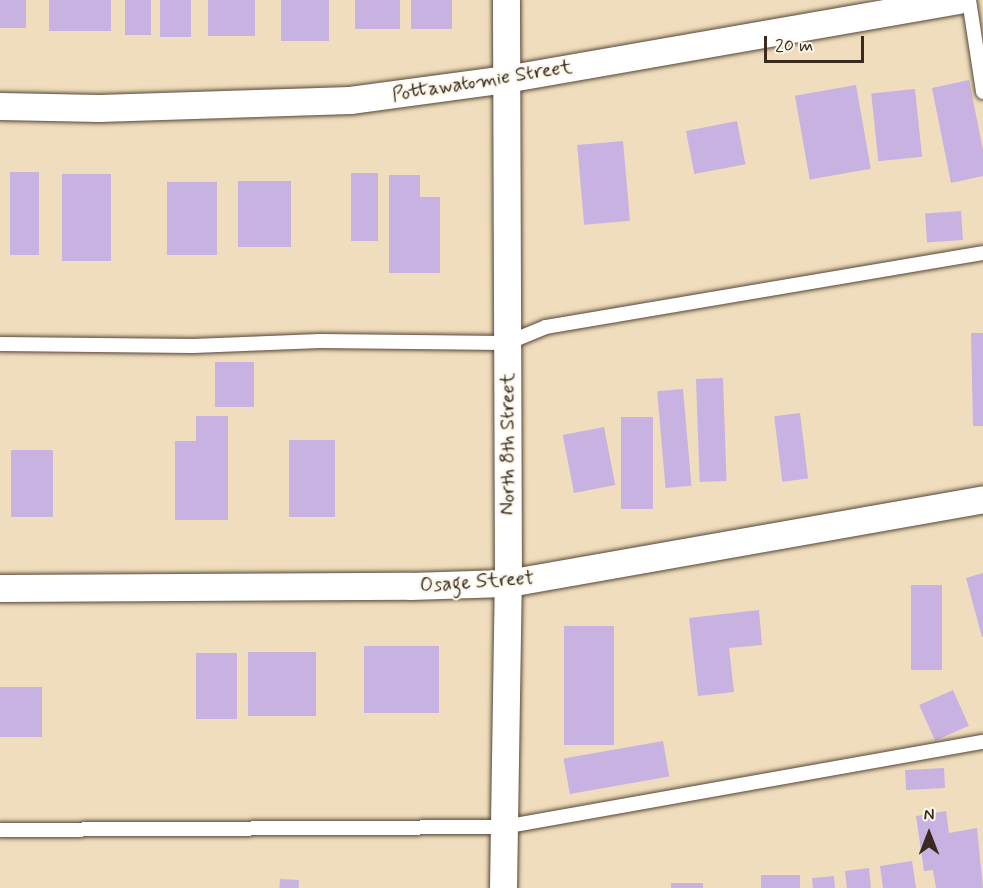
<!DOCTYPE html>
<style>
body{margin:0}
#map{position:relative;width:983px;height:888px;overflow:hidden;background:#f0ddbd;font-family:Mynerve,sans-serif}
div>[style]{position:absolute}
.building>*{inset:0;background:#c8b2e1;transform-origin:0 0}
.roads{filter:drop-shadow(0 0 2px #564536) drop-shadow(0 0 2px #564536)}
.service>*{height:14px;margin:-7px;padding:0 7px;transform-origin:7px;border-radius:7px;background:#fff}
.minor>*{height:27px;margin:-13.5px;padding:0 13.5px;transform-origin:13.5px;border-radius:13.5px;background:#fff}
span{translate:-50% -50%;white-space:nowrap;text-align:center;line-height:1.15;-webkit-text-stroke:4.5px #fbf7ec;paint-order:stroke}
.street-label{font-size:20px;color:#3b2a1e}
.north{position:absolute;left:899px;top:804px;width:60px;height:60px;-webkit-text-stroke:4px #fbf7ec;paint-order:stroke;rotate:0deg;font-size:16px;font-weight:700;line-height:24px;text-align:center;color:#3b2a1e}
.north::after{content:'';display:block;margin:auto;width:21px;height:27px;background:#3b2a1e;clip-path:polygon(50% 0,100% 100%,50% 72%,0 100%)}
.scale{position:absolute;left:764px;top:36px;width:100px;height:27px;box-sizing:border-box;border:3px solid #3b2a1e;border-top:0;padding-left:8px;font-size:18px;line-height:21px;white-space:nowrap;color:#3b2a1e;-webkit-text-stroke:4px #fbf7ec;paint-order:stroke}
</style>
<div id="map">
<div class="building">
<i style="left:0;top:0;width:26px;height:28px"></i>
<i style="left:49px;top:0;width:62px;height:31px"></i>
<i style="left:125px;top:0;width:26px;height:35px"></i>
<i style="left:160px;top:0;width:31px;height:37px"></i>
<i style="left:208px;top:0;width:47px;height:36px"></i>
<i style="left:281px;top:0;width:48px;height:41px"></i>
<i style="left:355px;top:0;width:45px;height:29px"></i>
<i style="left:411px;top:0;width:41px;height:29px"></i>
<i style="clip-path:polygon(969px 80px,983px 150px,983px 176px,951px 183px,932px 88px)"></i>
<i style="left:856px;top:85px;width:85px;height:62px;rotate:80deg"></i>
<i style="left:915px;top:89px;width:68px;height:44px;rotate:84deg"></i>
<i style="left:737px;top:121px;width:44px;height:52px;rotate:79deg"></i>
<i style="left:623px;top:141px;width:80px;height:46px;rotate:85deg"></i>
<i style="left:10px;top:172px;width:29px;height:83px"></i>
<i style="left:351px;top:173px;width:27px;height:68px"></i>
<i style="left:62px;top:174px;width:49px;height:87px"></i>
<i style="clip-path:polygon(389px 175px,420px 175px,420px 197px,440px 197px,440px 273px,389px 273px)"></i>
<i style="left:238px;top:181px;width:53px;height:66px"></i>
<i style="left:167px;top:182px;width:50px;height:73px"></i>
<i style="left:961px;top:211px;width:29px;height:36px;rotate:86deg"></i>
<i style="clip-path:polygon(971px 333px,983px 333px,983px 426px,973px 426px)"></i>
<i style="left:215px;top:362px;width:39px;height:45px"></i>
<i style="left:723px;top:378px;width:103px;height:27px;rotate:88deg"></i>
<i style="left:683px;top:389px;width:97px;height:26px;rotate:85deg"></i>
<i style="left:800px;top:413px;width:66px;height:26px;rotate:83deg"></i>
<i style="clip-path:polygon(196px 416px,228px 416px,228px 520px,175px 520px,175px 441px,196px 441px)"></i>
<i style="left:621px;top:417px;width:32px;height:92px"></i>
<i style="left:604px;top:427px;width:59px;height:42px;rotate:79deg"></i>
<i style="left:289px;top:440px;width:46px;height:77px"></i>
<i style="left:11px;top:450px;width:42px;height:67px"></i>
<i style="clip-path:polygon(983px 573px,983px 637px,982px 637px,966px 578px)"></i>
<i style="left:911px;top:585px;width:31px;height:85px"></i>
<i style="clip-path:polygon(759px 610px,762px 645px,729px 648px,734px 692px,698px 696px,689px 618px)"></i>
<i style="left:564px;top:626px;width:50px;height:119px"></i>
<i style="left:364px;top:646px;width:75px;height:67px"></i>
<i style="left:316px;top:652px;width:64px;height:68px;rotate:90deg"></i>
<i style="left:196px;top:653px;width:41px;height:66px"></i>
<i style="left:0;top:687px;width:42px;height:50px"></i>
<i style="left:953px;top:690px;width:39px;height:37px;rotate:66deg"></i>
<i style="left:663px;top:741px;width:36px;height:101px;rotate:80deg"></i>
<i style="left:944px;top:768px;width:20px;height:39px;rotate:87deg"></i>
<i style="clip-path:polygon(946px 811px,949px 833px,977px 828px,983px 888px,936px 888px,933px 870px,924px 871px,916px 816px)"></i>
<i style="clip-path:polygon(912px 861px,916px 888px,883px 888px,880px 866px)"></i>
<i style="clip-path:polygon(869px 868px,871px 888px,847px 888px,845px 871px)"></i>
<i style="left:761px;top:875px;width:39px;height:13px"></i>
<i style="clip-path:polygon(834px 876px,835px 888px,813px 888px,812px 878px)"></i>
<i style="left:280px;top:879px;width:19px;height:9px;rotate:3deg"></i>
<i style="left:671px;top:883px;width:32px;height:5px"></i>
</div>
<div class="roads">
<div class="service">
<i style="left:969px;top:0;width:93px;rotate:81.3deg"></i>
<i style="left:0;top:344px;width:193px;rotate:0.6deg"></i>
<i style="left:193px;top:346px;width:127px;rotate:-2.3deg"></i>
<i style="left:320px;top:341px;width:187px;rotate:0.6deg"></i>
<i style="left:507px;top:343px;width:42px;rotate:-22.3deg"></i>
<i style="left:546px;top:327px;width:443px;rotate:-9.6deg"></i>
<i style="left:0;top:830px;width:504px;rotate:-0.34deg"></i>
<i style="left:504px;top:827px;width:486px;rotate:-10.1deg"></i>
</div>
<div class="minor">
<i style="left:0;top:106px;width:99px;rotate:1.2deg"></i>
<i style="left:99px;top:108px;width:251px;rotate:-1.8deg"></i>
<i style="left:350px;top:100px;width:157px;rotate:-7.7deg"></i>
<i style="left:506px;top:79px;width:459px;rotate:-9.9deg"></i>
<i style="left:0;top:588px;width:410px;rotate:-0.3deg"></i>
<i style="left:410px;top:586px;width:98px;rotate:-1.8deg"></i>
<i style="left:508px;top:583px;width:482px;rotate:-10deg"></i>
<i style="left:503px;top:888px;width:305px;rotate:-89.1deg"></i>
<i style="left:508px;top:583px;width:583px;rotate:-90.2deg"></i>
</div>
</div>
<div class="street-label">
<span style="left:482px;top:81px;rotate:-9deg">Pottawatomie Street</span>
<span style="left:508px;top:444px;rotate:-90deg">North 8th Street</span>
<span style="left:477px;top:582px;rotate:-4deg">Osage Street</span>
</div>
<div class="north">N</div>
<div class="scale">20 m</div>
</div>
